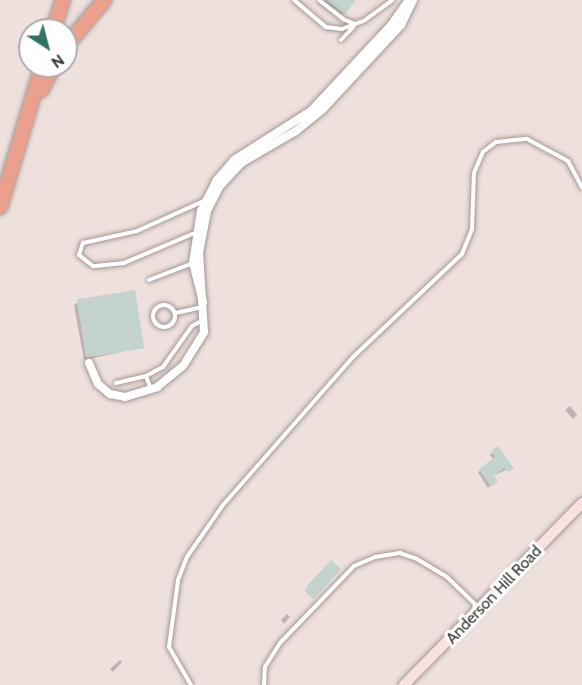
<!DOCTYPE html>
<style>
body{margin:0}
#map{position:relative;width:582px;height:685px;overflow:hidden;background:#eee0dd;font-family:Cabin,sans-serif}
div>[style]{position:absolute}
.shadow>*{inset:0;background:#0003;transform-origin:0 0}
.building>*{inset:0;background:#c5d3cf;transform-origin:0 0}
.roads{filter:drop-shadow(0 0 2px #a49794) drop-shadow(0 0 2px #a49794)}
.lane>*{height:4px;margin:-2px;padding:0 2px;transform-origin:2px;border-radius:2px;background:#fff}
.lane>.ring{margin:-2px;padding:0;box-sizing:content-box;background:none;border:4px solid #fff;border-radius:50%}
.street>*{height:8px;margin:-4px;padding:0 4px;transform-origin:4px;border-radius:4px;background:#fff}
.secondary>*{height:10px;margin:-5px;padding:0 5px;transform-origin:5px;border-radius:5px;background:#f9e2dd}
.highway>*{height:14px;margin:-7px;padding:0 7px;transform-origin:7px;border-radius:7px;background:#eb9f8d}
span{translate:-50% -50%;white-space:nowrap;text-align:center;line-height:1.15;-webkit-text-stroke:6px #fff;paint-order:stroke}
.street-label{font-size:16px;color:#393432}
.north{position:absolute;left:18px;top:18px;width:60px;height:60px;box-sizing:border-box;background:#fff;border:2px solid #b0aead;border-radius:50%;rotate:144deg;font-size:16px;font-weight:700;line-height:24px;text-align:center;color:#393432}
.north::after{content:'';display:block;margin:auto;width:21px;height:27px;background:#317364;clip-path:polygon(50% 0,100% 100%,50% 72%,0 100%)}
</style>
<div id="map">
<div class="shadow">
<i style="clip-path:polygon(322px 0,354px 0,341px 16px)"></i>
<i style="clip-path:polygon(78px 302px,143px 347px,84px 360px,74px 305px)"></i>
<i style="clip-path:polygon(570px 406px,577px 415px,573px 419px,565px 410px)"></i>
<i style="clip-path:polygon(497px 448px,512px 467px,493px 476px,496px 481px,488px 488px,478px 472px,494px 460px,490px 455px)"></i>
<i style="left:331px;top:562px;width:11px;height:39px;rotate:41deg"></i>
<i style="clip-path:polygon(287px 614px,290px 617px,284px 624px,281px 620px)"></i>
<i style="clip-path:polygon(120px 660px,122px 662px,113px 672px,110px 669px)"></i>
</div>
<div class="building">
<i style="clip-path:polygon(326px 0,356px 0,345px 14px)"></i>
<i style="left:135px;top:290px;width:59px;height:59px;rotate:81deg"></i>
<i style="clip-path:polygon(498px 446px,514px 468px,508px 472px,504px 468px,494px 476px,498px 481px,491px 487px,479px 469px,495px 457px,491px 451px)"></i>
<i style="clip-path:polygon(331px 560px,341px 569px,314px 599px,305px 591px,306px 587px)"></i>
</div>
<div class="roads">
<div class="lane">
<i style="left:294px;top:0;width:42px;rotate:40.2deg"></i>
<i style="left:326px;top:27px;width:16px;rotate:7deg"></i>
<i style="left:342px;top:29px;width:25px;rotate:-21deg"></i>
<i style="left:365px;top:20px;width:34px;rotate:-36deg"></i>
<i style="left:319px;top:0;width:31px;rotate:38deg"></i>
<i style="left:343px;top:19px;width:13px;rotate:23deg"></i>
<i style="left:341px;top:40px;width:18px;rotate:-47deg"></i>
<i style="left:197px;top:232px;width:79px;rotate:157deg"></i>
<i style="left:124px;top:263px;width:31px;rotate:174deg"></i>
<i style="left:93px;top:266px;width:18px;rotate:-142deg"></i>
<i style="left:79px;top:255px;width:13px;rotate:-72deg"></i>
<i style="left:83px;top:243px;width:55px;rotate:-12.5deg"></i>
<i style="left:137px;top:231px;width:73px;rotate:-24.1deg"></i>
<i style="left:149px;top:280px;width:47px;rotate:-21.1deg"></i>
<i class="ring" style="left:153px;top:305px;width:18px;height:18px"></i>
<i style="left:176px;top:313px;width:27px;rotate:-13deg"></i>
<i style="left:146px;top:376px;width:15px;rotate:70deg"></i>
<i style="left:116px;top:383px;width:31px;rotate:-13deg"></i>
<i style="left:146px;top:376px;width:19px;rotate:-28deg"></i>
<i style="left:163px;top:367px;width:50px;rotate:-54.7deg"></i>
<i style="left:192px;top:326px;width:13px;rotate:-29deg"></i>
<i style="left:191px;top:685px;width:44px;rotate:-120.1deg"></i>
<i style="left:169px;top:647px;width:68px;rotate:-82.3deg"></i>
<i style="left:178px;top:580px;width:25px;rotate:-69deg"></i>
<i style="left:187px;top:557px;width:63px;rotate:-55.3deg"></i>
<i style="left:223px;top:505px;width:197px;rotate:-48.7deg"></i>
<i style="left:353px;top:357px;width:150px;rotate:-43.4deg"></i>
<i style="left:462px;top:254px;width:27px;rotate:-68deg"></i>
<i style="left:472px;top:229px;width:56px;rotate:-88deg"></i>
<i style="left:474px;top:173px;width:23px;rotate:-67deg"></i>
<i style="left:483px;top:152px;width:16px;rotate:-38deg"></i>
<i style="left:496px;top:142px;width:31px;rotate:-6deg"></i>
<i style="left:527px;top:139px;width:47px;rotate:28.2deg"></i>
<i style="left:568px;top:161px;width:30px;rotate:62deg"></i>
<i style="left:264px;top:685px;width:18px;rotate:-87deg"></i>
<i style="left:265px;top:667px;width:28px;rotate:-58deg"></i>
<i style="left:280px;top:643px;width:107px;rotate:-46.1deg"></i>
<i style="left:354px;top:566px;width:23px;rotate:-23deg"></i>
<i style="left:375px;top:557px;width:25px;rotate:-9deg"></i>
<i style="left:400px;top:553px;width:18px;rotate:19deg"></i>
<i style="left:417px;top:559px;width:35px;rotate:31deg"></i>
<i style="left:447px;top:577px;width:43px;rotate:44.1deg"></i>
</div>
<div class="street">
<i style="left:203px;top:302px;width:40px;rotate:-104.4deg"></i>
<i style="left:193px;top:263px;width:53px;rotate:-81.3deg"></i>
<i style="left:201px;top:211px;width:34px;rotate:-63deg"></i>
<i style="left:216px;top:181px;width:28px;rotate:-49deg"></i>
<i style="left:234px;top:160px;width:91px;rotate:-32.5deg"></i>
<i style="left:311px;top:111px;width:119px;rotate:-47deg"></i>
<i style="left:392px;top:24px;width:29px;rotate:-55deg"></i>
<i style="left:89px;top:363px;width:23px;rotate:67deg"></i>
<i style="left:98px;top:384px;width:16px;rotate:40deg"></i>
<i style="left:110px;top:394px;width:15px;rotate:11deg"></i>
<i style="left:125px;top:397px;width:34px;rotate:-17deg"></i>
<i style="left:157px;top:387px;width:33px;rotate:-39deg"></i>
<i style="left:183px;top:366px;width:40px;rotate:-58deg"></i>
<i style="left:204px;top:332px;width:79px;rotate:-93.6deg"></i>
<i style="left:199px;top:253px;width:43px;rotate:-79.2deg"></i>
<i style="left:207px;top:211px;width:27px;rotate:-63deg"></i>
<i style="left:219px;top:187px;width:33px;rotate:-47deg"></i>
<i style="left:241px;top:163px;width:64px;rotate:-30.2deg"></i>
<i style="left:296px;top:131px;width:33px;rotate:-39deg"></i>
<i style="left:322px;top:110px;width:116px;rotate:-47.1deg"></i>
<i style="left:401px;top:25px;width:28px;rotate:-64deg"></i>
</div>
<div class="secondary">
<i style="left:404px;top:685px;width:255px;rotate:-45.6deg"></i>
</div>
<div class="highway">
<i style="left:53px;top:30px;width:32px;rotate:-72deg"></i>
<i style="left:66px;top:46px;width:60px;rotate:-50.4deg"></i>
<i style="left:41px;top:90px;width:27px;rotate:-62deg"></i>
<i style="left:0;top:207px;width:147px;rotate:-73.4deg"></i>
</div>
</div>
<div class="street-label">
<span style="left:494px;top:595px;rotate:-46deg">Anderson Hill Road</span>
</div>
<div class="north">N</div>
</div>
